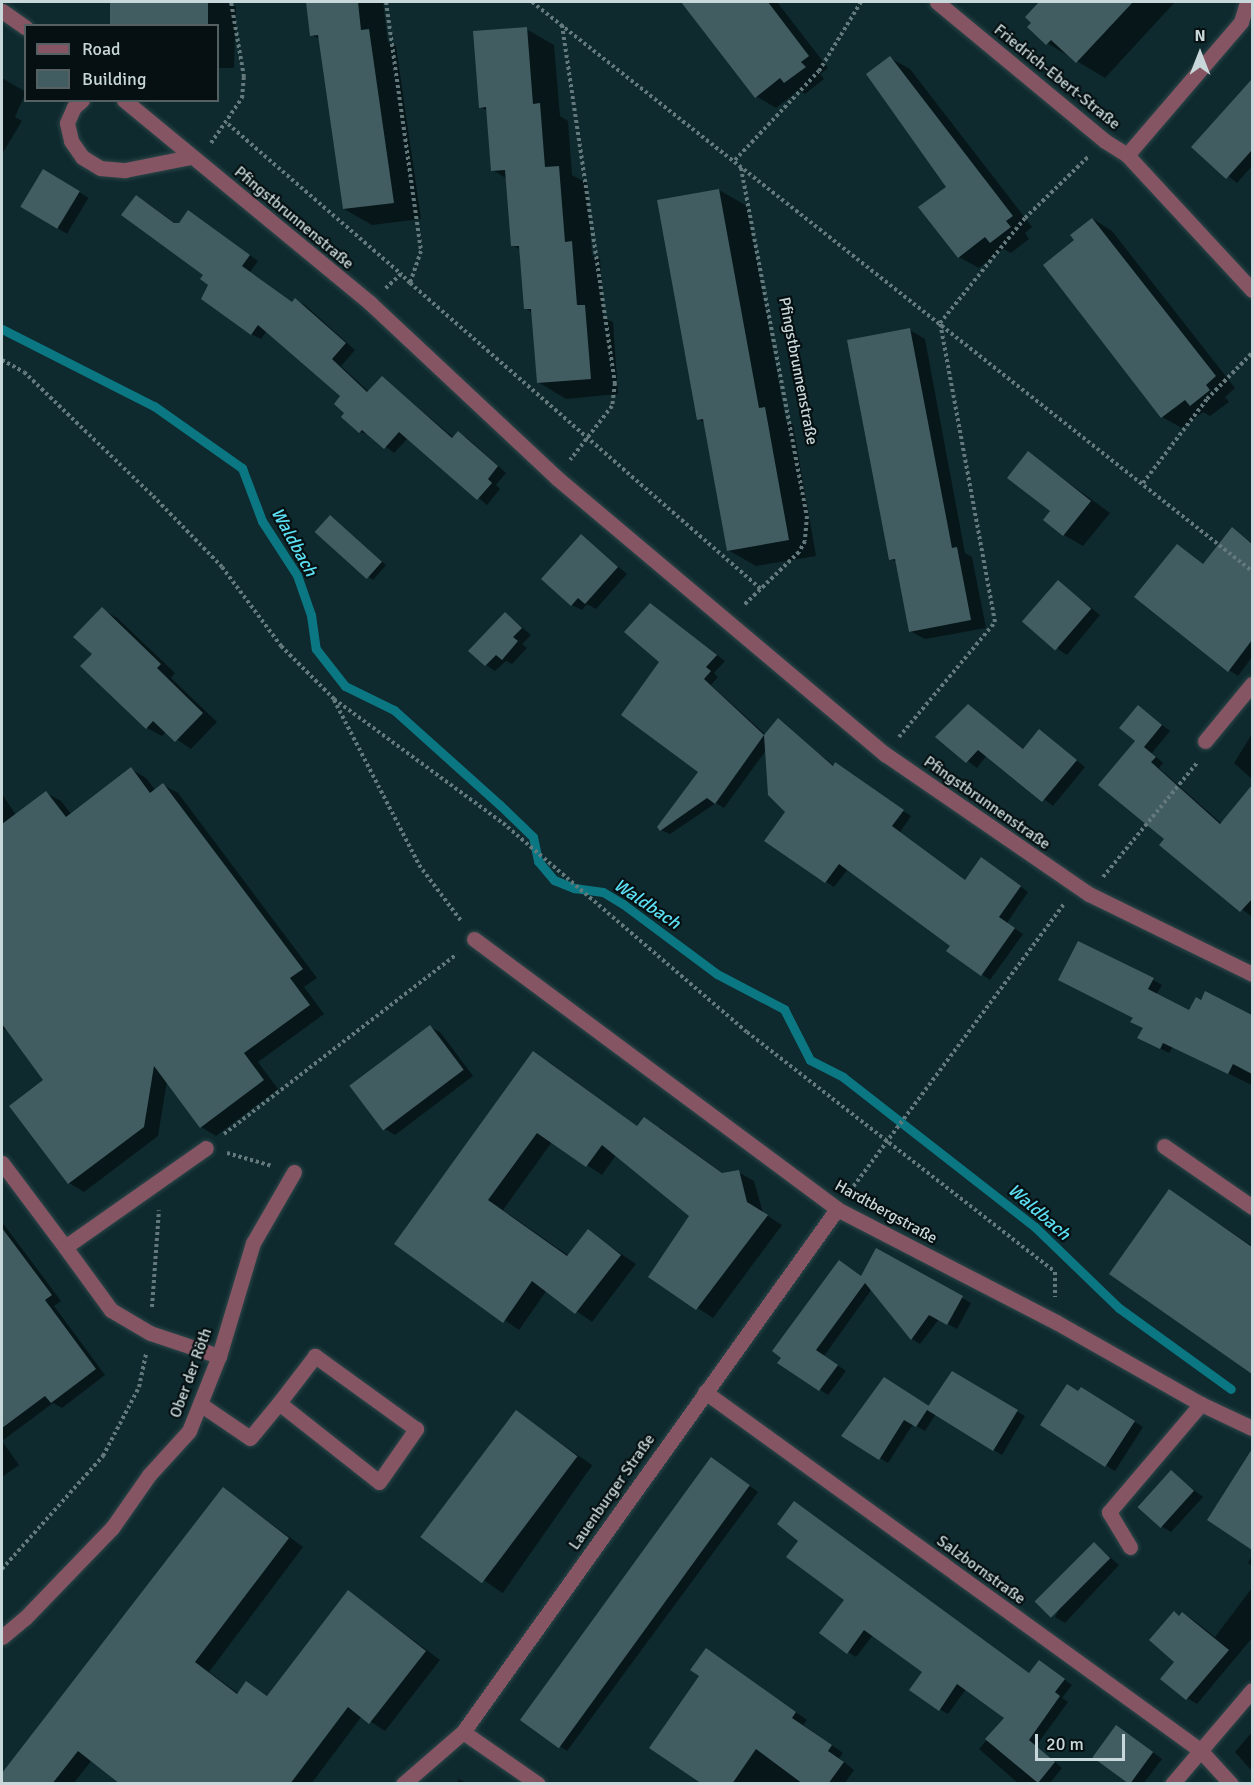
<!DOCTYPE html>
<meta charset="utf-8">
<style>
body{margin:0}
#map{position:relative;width:1254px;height:1785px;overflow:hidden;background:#0e2a2e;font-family:Signika,sans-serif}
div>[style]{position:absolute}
.shadow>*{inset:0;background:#0007;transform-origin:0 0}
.stream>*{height:9px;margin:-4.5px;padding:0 4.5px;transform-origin:4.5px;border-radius:4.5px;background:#0b7783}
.building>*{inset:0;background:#415d61;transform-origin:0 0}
.path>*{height:4px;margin-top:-2px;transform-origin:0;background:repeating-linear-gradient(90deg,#63797c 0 3px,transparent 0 6px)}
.roads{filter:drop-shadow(0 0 2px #2c4649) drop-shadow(0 0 2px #2c4649)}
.minor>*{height:15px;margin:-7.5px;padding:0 7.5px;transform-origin:7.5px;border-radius:7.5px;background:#855563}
span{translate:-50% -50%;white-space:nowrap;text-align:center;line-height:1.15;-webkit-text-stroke:4.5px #061012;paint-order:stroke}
.street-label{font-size:16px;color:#c8d7d9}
.water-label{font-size:18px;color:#5be0f3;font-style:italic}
.frame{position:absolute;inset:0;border:3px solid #c8d7d9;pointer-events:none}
.legend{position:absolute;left:24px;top:24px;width:195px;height:78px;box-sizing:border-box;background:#061012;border:2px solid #546062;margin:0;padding:8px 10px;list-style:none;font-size:18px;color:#c8d7d9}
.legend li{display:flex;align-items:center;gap:12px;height:30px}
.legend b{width:30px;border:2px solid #546062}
.north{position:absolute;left:1170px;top:24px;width:60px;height:60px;-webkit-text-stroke:4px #061012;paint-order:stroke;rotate:0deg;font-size:16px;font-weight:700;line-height:24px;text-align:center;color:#c8d7d9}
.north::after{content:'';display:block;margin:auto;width:21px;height:27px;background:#c8d7d9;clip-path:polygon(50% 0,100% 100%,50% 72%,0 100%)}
.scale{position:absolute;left:1035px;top:1734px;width:90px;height:27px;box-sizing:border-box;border:3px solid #c8d7d9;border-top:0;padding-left:8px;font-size:18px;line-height:21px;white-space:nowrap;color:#c8d7d9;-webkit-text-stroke:4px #061012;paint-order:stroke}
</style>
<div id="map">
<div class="shadow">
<i style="clip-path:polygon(112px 2px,226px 2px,236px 7px,234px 68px,218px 68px,218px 26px,111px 26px)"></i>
<i style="clip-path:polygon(308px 2px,383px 2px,388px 42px,396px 46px,421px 219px,372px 225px,344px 209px,320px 39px,312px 35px)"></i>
<i style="clip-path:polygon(683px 2px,777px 2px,828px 68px,820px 74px,824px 79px,805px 94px,799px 90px,776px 108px,756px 96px)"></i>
<i style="clip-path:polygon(1041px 2px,1175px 2px,1105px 78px,1047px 43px,1027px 17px)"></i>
<i style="clip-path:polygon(526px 29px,554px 45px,560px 116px,568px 121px,572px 175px,587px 183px,592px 255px,600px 259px,604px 318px,613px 322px,618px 394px,566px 399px,538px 382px,533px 313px,525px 308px,521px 250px,512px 245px,507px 179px,493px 170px,488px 111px,480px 107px)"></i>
<i style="clip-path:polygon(890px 58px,910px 69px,1032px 227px,1025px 233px,1029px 239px,1011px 253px,1003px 249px,979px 268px,959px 257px,948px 187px)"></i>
<i style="clip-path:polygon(2px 78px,26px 92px,15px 117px,22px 121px,2px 154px)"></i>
<i style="clip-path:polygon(1252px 82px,1252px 166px,1237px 183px,1193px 147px)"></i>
<i style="left:44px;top:171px;width:52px;height:42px;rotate:31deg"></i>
<i style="clip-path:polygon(719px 190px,747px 206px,786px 421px,793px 425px,816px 556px,756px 566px,728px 550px,705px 423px,698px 419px)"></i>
<i style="clip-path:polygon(146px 202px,176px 224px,198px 218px,258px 261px,250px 272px,293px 304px,296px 300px,305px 305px,355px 350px,341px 366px,369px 392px,383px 378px,454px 438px,458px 433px,467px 438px,506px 473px,496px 485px,500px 489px,487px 505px,408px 438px,394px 453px,371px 435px,360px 432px,346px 413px,342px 396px,267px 331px,261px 339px,251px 334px)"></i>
<i style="clip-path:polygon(1093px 219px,1112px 231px,1235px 388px,1225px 397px,1229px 402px,1210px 416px,1203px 412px,1182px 428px,1162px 417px,1076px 240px)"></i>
<i style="clip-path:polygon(910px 330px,925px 339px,965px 553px,972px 557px,986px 628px,925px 639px,910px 631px,897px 562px,890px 559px)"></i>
<i style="clip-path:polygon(1028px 453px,1110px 513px,1083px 546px,1064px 535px)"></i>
<i style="clip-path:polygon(331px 517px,386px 565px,373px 580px,369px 577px)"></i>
<i style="clip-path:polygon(1232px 529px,1252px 543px,1252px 657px,1238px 676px,1229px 670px,1177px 546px,1204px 565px)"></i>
<i style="clip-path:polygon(581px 536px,627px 574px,596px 609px,587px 604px,582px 610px,572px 605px)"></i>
<i style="clip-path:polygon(1058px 582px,1100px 615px,1067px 655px,1058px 649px)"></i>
<i style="clip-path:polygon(650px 605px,725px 661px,714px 673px,718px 677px,711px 685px,766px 735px,778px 720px,834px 766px,911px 816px,900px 832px,966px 881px,990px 864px,1028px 892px,1007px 923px,1023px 934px,990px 980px,948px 951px,953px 945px,848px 869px,834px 887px,766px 841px,787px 811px,767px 749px,724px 808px,716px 803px,670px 834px,661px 830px,701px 772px,661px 662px)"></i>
<i style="clip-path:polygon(102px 609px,117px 618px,175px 673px,171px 678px,217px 722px,191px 749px,166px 732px,162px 736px,147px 728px,94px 654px)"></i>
<i style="clip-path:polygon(506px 614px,531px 635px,522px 644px,527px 648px,512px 664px,506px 661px,495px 671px,486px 665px)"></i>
<i style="clip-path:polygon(968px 706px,1024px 749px,1039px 731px,1085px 767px,1053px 806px,987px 755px,977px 768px,937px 737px)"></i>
<i style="clip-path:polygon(1139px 707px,1170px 731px,1152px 753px,1163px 763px,1159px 768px,1222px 824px,1252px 787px,1252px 917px,1162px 845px,1166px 839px,1137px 741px)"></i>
<i style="clip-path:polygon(1252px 734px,1252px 779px,1234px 763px)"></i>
<i style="clip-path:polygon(131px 769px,146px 778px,156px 791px,163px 785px,178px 793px,317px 978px,304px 987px,324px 1014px,258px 1062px,278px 1089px,216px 1136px,201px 1127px,167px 1081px,158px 1136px,84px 1192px,69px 1183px,11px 1106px,45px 1080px,8px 1030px,2px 1029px,2px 794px,16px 815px,46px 793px,61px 801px,72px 815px)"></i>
<i style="clip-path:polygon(1153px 980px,1162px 985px,1156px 995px,1190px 1012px,1206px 993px,1252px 1016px,1252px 1085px,1173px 1047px,1169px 1053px,1148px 1042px,1144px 1028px,1134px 1018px,1069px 985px)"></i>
<i style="clip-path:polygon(430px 1027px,440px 1032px,473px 1076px,395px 1135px,385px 1129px)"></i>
<i style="clip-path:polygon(549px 1062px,638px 1127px,660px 1128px,724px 1174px,738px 1172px,754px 1181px,763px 1213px,782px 1225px,713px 1318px,650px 1276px,691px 1216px,616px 1155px,602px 1175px,552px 1142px,503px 1210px,569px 1256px,588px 1231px,636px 1264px,592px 1322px,547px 1290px,519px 1330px,396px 1244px)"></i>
<i style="clip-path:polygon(1169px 1190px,1252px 1246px,1252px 1372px,1111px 1274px)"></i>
<i style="clip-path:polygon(2px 1222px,61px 1301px,54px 1306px,105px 1375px,62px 1408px,53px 1403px,2px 1441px)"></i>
<i style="clip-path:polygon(877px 1250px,971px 1303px,957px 1329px,939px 1319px,920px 1344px,912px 1339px,872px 1289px,824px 1356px,846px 1371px,828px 1395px,779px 1362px,862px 1277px)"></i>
<i style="clip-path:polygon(952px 1373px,1025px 1416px,1002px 1455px,936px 1414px,925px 1431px,913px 1424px,888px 1463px,844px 1436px,929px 1407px)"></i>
<i style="clip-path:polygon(1079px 1392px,1090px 1394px,1143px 1427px,1115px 1471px,1042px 1425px)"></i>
<i style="left:516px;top:1412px;width:93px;height:156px;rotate:35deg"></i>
<i style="clip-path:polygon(2px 1441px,19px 1465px,2px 1477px)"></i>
<i style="clip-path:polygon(1246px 1462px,1252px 1466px,1252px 1548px,1209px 1520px)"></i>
<i style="clip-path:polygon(720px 1464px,758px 1492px,567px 1751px,521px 1719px)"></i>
<i style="clip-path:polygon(1171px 1472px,1203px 1497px,1171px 1532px,1161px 1526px)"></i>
<i style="clip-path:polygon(224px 1489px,303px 1547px,209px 1672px,239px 1694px,247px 1683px,268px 1696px,349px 1592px,440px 1660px,385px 1731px,362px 1716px,311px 1784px,121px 1784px,92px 1760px,73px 1784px,2px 1784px,2px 1775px)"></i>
<i style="clip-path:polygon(803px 1508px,1030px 1674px,1040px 1662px,1072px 1685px,1062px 1698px,1068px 1702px,1036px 1746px,1062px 1768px,1049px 1784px,1019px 1784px,979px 1749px,1006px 1718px,966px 1689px,948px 1714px,939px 1709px,924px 1672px,873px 1635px,856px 1657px,848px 1652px,846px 1599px,800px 1541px)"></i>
<i style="clip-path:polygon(1095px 1544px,1119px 1565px,1065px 1623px,1055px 1617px)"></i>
<i style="clip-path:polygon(1252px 1556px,1252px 1566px,1248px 1563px)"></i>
<i style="clip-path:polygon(1252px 1588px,1252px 1638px,1197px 1704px,1187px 1698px,1176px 1662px,1180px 1617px,1183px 1614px,1192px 1619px,1215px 1637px)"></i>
<i style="clip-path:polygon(717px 1656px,807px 1720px,803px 1725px,843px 1753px,839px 1758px,854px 1770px,844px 1784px,704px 1784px)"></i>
<i style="clip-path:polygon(1252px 1732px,1252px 1771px,1235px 1752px)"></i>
<i style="clip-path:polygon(1127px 1733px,1162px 1759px,1143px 1784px,1131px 1784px,1095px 1757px)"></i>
<i style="clip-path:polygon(459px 1779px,468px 1784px,456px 1784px)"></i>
</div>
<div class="stream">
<i style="left:2px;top:329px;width:170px;rotate:26.9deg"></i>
<i style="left:154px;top:406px;width:108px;rotate:35.2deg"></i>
<i style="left:242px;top:468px;width:57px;rotate:69.3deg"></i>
<i style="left:262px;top:521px;width:64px;rotate:57.1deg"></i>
<i style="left:297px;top:575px;width:42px;rotate:70.7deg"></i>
<i style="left:311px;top:615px;width:34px;rotate:82deg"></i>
<i style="left:316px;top:649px;width:47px;rotate:51.9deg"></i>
<i style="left:345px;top:686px;width:55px;rotate:26.1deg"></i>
<i style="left:394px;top:710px;width:142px;rotate:41.9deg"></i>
<i style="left:500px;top:805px;width:46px;rotate:44.1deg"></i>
<i style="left:533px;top:837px;width:25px;rotate:78deg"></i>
<i style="left:538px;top:861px;width:25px;rotate:50deg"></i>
<i style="left:554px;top:880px;width:22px;rotate:22deg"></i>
<i style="left:574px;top:888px;width:29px;rotate:8deg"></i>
<i style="left:603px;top:892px;width:23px;rotate:31deg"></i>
<i style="left:623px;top:904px;width:117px;rotate:36.7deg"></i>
<i style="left:717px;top:974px;width:76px;rotate:27.6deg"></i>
<i style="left:784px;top:1009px;width:57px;rotate:63deg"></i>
<i style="left:810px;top:1060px;width:37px;rotate:27deg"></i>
<i style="left:843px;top:1077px;width:244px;rotate:38deg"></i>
<i style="left:1035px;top:1227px;width:117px;rotate:44deg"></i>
<i style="left:1119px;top:1308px;width:138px;rotate:35.9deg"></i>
</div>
<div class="building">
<i style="left:110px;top:2px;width:98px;height:24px"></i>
<i style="clip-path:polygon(306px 2px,358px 2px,361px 30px,369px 29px,394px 203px,343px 209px,318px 35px,310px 36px)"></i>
<i style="clip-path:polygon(681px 2px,768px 2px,809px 56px,801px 62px,806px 67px,784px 83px,780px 78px,755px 98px)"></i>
<i style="clip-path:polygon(1039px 2px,1133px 2px,1076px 63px,1051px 40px,1046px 45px,1027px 27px,1031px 23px,1025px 17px)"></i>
<i style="clip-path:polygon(527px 27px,533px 104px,540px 103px,545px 167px,559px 166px,565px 242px,572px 241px,577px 305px,585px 305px,591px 379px,537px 383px,531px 309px,524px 309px,519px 246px,511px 246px,505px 170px,491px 171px,486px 107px,479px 108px,473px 31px)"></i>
<i style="clip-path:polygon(890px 56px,1013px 216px,1006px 221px,1011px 227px,990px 243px,985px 237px,958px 258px,918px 207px,946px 187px,866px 74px)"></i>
<i style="clip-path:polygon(1252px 79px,1252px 150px,1226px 179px,1191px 147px)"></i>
<i style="left:43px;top:169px;width:43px;height:44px;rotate:31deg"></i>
<i style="clip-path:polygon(719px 189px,759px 408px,765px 407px,789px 540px,727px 551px,703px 419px,697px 420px,657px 200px)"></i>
<i style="clip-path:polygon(136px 195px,174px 223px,179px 223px,188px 210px,250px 255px,242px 266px,292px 302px,295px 298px,346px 343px,332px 359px,367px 392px,382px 376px,452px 438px,458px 431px,498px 466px,488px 479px,492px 483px,477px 500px,399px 432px,384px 449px,362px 430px,359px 433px,341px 417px,344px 413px,334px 404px,340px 396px,258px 325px,251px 335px,201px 299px,208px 285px,200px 279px,203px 275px,121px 215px)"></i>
<i style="clip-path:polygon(1092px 218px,1216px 376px,1206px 385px,1210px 390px,1190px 406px,1185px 400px,1161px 418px,1043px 265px,1074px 240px,1070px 235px)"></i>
<i style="clip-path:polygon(910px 328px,952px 548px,957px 547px,971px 620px,909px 632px,895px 559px,889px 560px,847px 340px)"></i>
<i style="clip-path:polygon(1028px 451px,1091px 501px,1063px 536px,1043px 520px,1050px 511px,1007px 478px)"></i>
<i style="left:330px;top:515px;width:70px;height:23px;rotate:42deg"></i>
<i style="clip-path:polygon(1232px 527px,1252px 544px,1252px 640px,1228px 672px,1134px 597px,1177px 544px,1203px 564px)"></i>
<i style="clip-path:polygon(581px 534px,618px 567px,585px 604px,578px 598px,571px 606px,541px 579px)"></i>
<i style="left:1058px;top:580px;width:44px;height:55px;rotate:41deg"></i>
<i style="clip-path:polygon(650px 603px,717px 655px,706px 667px,711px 671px,704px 679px,764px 735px,778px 718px,833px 766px,835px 762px,904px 810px,892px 826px,965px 880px,981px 857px,1021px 886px,999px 917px,1015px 928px,981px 976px,946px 951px,950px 946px,839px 864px,825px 883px,764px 841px,785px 812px,768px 795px,764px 735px,715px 804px,707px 798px,660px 831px,657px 827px,698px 772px,621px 715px,659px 662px,624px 632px)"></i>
<i style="clip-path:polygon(102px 607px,161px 664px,157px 668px,203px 713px,175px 742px,153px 721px,146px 729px,80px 666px,92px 654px,73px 637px)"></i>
<i style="clip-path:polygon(505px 612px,522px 628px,513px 637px,518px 641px,502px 660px,496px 655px,485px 666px,468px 651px)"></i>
<i style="clip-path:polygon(968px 704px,1023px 749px,1039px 729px,1077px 760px,1042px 802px,978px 750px,966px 763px,935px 737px)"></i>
<i style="clip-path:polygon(1138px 705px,1162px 725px,1144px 747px,1156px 757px,1151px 762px,1220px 824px,1252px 785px,1252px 899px,1240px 912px,1159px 845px,1164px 839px,1098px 785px,1135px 741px,1119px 728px)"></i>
<i style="clip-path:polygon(131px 767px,150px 793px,163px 783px,303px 969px,290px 978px,310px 1005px,244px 1053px,264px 1080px,200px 1128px,154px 1066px,144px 1127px,68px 1184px,9px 1106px,43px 1080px,2px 1024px,2px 824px,46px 791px,66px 817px)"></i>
<i style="clip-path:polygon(1078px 941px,1154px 978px,1148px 989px,1189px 1010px,1196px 997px,1201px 1000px,1205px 991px,1252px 1015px,1252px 1074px,1233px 1064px,1228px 1074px,1163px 1043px,1160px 1049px,1137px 1038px,1143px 1028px,1130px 1022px,1133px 1018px,1058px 980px)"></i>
<i style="left:430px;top:1025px;width:56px;height:101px;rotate:53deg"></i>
<i style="clip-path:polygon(533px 1051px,637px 1126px,644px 1117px,722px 1173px,739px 1170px,747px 1202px,768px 1215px,696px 1310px,648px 1277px,689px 1216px,602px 1145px,586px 1167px,537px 1133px,488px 1200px,567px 1256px,588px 1229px,621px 1255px,575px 1314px,532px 1281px,503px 1323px,394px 1244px)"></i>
<i style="clip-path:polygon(1169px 1189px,1252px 1247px,1252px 1374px,1109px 1274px)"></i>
<i style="clip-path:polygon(2px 1228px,52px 1295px,45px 1300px,96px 1369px,51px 1403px,45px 1396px,2px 1428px)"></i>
<i style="clip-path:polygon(876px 1248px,963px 1296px,947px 1325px,929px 1315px,911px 1340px,865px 1283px,816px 1350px,838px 1365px,819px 1391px,777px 1363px,781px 1358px,772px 1351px,839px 1260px,861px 1276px)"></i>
<i style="clip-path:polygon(952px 1371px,1018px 1410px,993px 1451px,927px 1410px,916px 1427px,904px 1420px,879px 1460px,841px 1436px,884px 1377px,929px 1406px,927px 1408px)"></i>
<i style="clip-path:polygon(1067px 1384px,1078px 1391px,1081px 1387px,1135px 1421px,1105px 1467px,1040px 1425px)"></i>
<i style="left:516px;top:1410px;width:77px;height:159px;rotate:37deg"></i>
<i style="clip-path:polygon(1252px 1449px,1252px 1550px,1207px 1520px)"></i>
<i style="left:711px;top:1457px;width:48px;height:325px;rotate:36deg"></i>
<i style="left:1171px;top:1470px;width:31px;height:50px;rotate:42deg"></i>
<i style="clip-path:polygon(223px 1487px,289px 1538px,195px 1662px,237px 1694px,246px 1681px,267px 1696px,348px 1590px,426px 1651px,369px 1724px,348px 1707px,290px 1784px,120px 1784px,78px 1751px,52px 1784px,2px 1784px,2px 1773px)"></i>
<i style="clip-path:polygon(794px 1501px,1029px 1673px,1039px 1660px,1065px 1679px,1055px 1692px,1060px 1696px,1029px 1740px,1055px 1762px,1038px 1783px,985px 1739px,1004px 1718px,957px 1684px,939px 1711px,909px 1690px,922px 1672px,864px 1630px,847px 1654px,819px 1633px,844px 1600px,786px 1557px,798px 1541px,777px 1524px)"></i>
<i style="left:1094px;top:1542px;width:23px;height:84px;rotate:45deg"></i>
<i style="clip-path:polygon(1174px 1611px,1179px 1616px,1182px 1612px,1229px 1650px,1186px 1700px,1160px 1679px,1174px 1662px,1149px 1640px)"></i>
<i style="clip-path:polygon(706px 1648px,796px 1712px,792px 1718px,832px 1745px,828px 1751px,844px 1762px,828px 1784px,803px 1784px,756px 1749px,732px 1784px,702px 1784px,649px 1748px,699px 1676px,690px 1670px)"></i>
<i style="left:1116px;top:1725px;width:46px;height:40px;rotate:36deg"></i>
</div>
<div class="path">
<i style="left:386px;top:2px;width:251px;rotate:82deg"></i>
<i style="left:421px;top:251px;width:34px;rotate:109deg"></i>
<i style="left:410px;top:283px;width:13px;rotate:-135deg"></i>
<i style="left:401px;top:274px;width:21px;rotate:137deg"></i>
<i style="left:532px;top:2px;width:918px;rotate:38.32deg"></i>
<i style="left:562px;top:25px;width:362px;rotate:81.6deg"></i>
<i style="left:615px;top:383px;width:23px;rotate:97deg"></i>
<i style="left:612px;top:406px;width:68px;rotate:127.9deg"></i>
<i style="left:228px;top:124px;width:229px;rotate:40.9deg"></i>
<i style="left:211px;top:143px;width:55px;rotate:-55.4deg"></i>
<i style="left:242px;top:98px;width:21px;rotate:-85deg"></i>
<i style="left:244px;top:77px;width:76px;rotate:-99.8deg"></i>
<i style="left:735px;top:160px;width:122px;rotate:-46.7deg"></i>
<i style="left:819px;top:71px;width:81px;rotate:-58.7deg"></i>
<i style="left:741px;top:168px;width:354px;rotate:79.3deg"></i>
<i style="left:807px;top:516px;width:25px;rotate:95deg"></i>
<i style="left:805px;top:541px;width:13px;rotate:119deg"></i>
<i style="left:799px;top:552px;width:76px;rotate:136.1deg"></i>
<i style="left:410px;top:283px;width:466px;rotate:41.1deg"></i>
<i style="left:2px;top:360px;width:25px;rotate:29deg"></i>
<i style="left:24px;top:372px;width:179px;rotate:43.9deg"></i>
<i style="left:153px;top:496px;width:99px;rotate:45.8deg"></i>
<i style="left:222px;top:567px;width:99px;rotate:53.2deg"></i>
<i style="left:281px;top:646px;width:75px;rotate:45deg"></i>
<i style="left:334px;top:699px;width:210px;rotate:36.3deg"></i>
<i style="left:503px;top:823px;width:321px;rotate:40.6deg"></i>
<i style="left:747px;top:1032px;width:390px;rotate:37.9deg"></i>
<i style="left:1055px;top:1272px;width:25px;rotate:90deg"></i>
<i style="left:1143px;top:483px;width:106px;rotate:-52.7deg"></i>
<i style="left:1207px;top:399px;width:64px;rotate:-45.6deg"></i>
<i style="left:334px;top:700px;width:186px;rotate:62.7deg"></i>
<i style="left:419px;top:865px;width:71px;rotate:53deg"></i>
<i style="left:899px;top:737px;width:150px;rotate:-50.1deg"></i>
<i style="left:995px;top:622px;width:304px;rotate:-100.4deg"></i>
<i style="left:940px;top:323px;width:135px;rotate:-51deg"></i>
<i style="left:1025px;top:218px;width:88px;rotate:-44.1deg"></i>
<i style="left:1103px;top:877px;width:148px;rotate:-50.5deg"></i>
<i style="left:224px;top:1134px;width:294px;rotate:-37.7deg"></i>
<i style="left:227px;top:1153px;width:47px;rotate:16.1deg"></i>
<i style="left:850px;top:1191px;width:358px;rotate:-53.3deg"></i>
<i style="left:152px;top:1307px;width:97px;rotate:-85.9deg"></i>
<i style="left:2px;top:1569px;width:152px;rotate:-48.2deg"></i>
<i style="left:103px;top:1456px;width:78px;rotate:-62.4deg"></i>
<i style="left:139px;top:1387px;width:35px;rotate:-78deg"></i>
</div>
<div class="roads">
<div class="minor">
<i style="left:937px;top:2px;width:218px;rotate:39.6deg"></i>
<i style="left:1105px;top:141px;width:26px;rotate:32deg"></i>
<i style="left:1127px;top:155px;width:184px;rotate:47.2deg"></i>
<i style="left:2px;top:11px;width:29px;rotate:35deg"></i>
<i style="left:82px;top:100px;width:11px;rotate:139deg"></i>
<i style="left:74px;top:107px;width:17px;rotate:114deg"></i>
<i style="left:67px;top:123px;width:18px;rotate:77deg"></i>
<i style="left:71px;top:141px;width:19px;rotate:55deg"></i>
<i style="left:82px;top:157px;width:21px;rotate:31deg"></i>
<i style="left:100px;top:168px;width:25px;rotate:5deg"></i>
<i style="left:125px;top:170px;width:66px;rotate:-11.3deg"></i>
<i style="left:124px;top:100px;width:319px;rotate:39.5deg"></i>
<i style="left:370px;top:303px;width:256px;rotate:43.1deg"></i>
<i style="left:557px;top:478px;width:429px;rotate:40.1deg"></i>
<i style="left:885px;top:754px;width:247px;rotate:34.5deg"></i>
<i style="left:1089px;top:894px;width:182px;rotate:26.1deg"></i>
<i style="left:1127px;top:155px;width:175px;rotate:-49.4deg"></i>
<i style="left:1241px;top:22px;width:21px;rotate:-73deg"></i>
<i style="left:1205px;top:741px;width:74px;rotate:-50.5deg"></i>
<i style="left:474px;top:939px;width:452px;rotate:36.6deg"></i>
<i style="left:837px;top:1209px;width:246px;rotate:27.3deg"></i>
<i style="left:1056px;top:1322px;width:167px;rotate:29.5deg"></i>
<i style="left:1201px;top:1404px;width:56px;rotate:25.2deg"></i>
<i style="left:1164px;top:1146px;width:107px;rotate:34.7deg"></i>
<i style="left:2px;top:1163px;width:105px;rotate:53.1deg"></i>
<i style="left:65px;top:1247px;width:172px;rotate:-35.1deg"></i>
<i style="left:65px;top:1247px;width:78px;rotate:53.9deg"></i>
<i style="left:111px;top:1310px;width:45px;rotate:30.5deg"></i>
<i style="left:150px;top:1333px;width:73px;rotate:18.4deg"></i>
<i style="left:705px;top:1392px;width:611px;rotate:35.88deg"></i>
<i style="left:1200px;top:1750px;width:46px;rotate:47.6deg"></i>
<i style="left:200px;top:1404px;width:60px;rotate:34.2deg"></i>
<i style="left:250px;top:1438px;width:45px;rotate:-50.4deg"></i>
<i style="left:279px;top:1403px;width:127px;rotate:38.3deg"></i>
<i style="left:379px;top:1482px;width:65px;rotate:-55.1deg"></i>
<i style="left:416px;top:1429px;width:125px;rotate:-144.1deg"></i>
<i style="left:315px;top:1356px;width:59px;rotate:127.5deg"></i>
<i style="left:1130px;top:1547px;width:41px;rotate:-121deg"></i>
<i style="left:1109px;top:1512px;width:142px;rotate:-49.6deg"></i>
<i style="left:2px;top:1637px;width:30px;rotate:-40deg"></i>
<i style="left:25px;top:1618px;width:125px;rotate:-46deg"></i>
<i style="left:112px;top:1528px;width:65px;rotate:-55.1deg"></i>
<i style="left:149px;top:1475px;width:59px;rotate:-47.7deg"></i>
<i style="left:189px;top:1431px;width:81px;rotate:-68.2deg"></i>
<i style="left:219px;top:1356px;width:118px;rotate:-73.3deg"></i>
<i style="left:253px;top:1243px;width:82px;rotate:-60deg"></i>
<i style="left:463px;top:1732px;width:91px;rotate:34.7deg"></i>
<i style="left:403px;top:1784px;width:79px;rotate:-40.9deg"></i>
<i style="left:463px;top:1732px;width:643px;rotate:-54.43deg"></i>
<i style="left:1172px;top:1784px;width:123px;rotate:-49.6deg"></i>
</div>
</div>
<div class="street-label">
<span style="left:1057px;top:77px;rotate:39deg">Friedrich-Ebert-Straße</span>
<span style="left:294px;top:218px;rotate:40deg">Pfingstbrunnenstraße</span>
<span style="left:798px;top:371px;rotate:79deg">Pfingstbrunnenstraße</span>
<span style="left:987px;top:803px;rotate:35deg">Pfingstbrunnenstraße</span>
<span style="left:886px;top:1212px;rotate:29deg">Hardtbergstraße</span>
<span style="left:191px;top:1373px;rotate:-70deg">Ober der Röth</span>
<span style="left:612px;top:1492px;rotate:-55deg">Lauenburger Straße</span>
<span style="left:981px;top:1570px;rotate:36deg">Salzbornstraße</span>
</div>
<div class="water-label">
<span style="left:294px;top:542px;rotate:61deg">Waldbach</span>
<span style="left:647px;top:904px;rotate:34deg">Waldbach</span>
<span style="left:1039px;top:1212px;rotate:41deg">Waldbach</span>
</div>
<div class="frame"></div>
<ul class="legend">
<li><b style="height:8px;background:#855563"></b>Road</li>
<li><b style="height:16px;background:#415d61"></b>Building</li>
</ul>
<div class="north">N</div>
<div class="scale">20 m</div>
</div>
